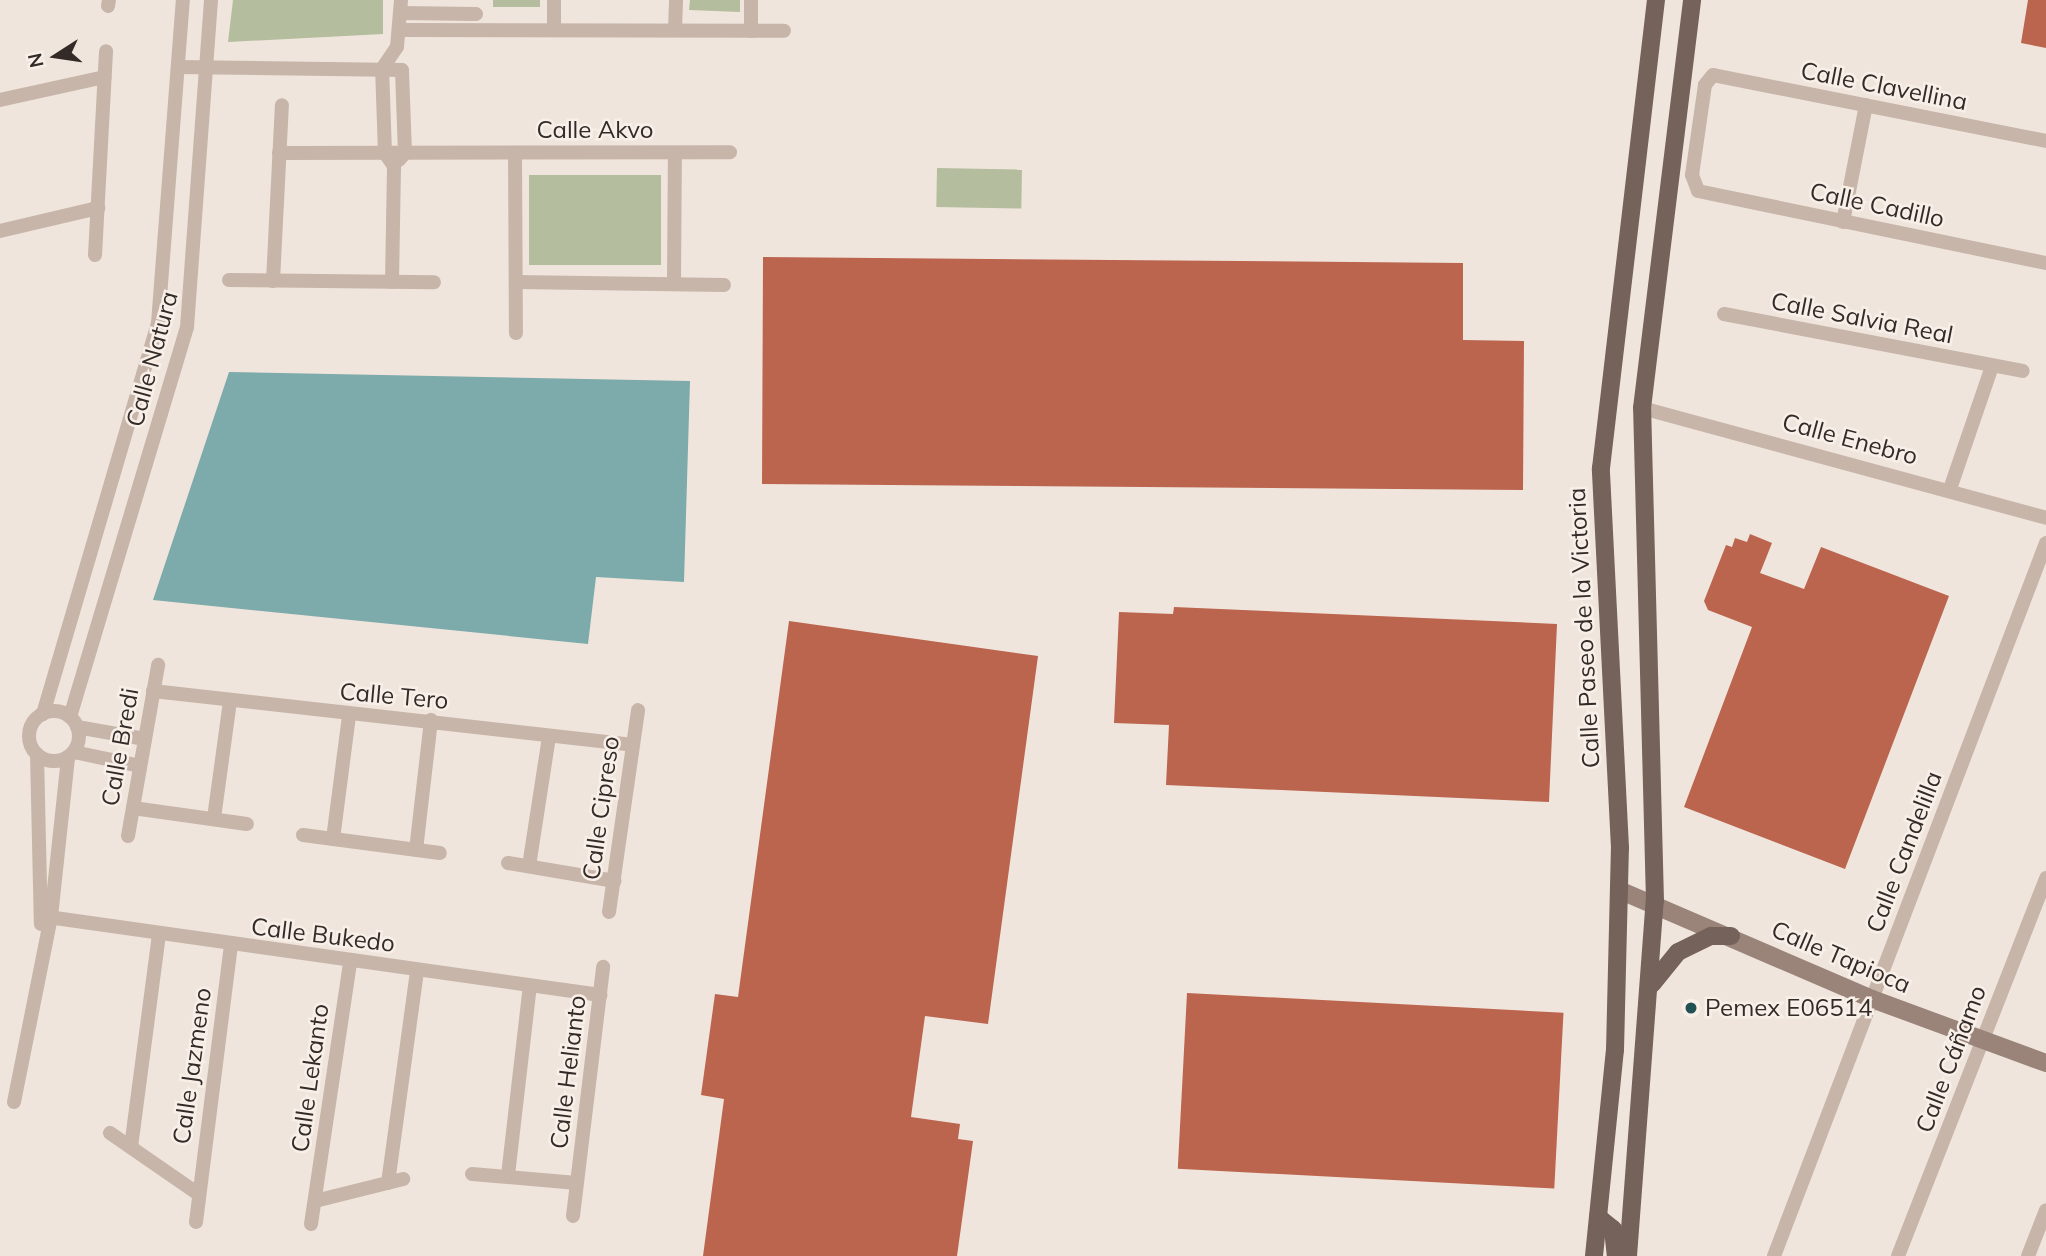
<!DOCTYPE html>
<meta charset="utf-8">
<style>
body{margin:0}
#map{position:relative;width:2046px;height:1256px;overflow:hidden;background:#f0e5dc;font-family:Mulish,sans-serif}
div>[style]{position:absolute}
.green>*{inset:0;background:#b4bd9d;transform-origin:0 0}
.water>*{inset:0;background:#7daaaa}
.building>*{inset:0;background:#bb644e;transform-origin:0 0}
.street>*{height:14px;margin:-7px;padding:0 7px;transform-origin:7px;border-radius:7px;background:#c7b5a9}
.street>.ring{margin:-7px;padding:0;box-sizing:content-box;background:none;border:14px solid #c7b5a9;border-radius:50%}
.secondary>*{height:18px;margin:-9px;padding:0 9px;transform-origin:9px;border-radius:9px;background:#9a847a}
.primary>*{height:18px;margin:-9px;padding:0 9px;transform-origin:9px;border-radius:9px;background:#75625a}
.dots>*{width:19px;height:19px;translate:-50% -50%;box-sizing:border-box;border:4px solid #f8f0e8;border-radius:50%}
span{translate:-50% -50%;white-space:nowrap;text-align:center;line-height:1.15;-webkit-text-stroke:5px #f8f0e8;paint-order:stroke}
.street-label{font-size:24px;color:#342b28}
.poi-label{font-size:24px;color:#342b28}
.left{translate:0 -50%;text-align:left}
.north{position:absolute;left:21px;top:21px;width:70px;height:70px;-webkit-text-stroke:5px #f8f0e8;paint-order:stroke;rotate:258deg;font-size:19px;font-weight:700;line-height:28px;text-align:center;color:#342b28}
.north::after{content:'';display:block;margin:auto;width:24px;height:32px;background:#342b28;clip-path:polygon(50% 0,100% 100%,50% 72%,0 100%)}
</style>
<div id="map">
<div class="green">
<i style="clip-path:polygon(233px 0,383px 0,383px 34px,228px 42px)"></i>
<i style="left:493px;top:0;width:47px;height:7px"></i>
<i style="clip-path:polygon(690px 0,740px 0,740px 12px,689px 10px)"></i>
<i style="left:937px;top:168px;width:85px;height:39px;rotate:1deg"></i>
<i style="left:529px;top:175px;width:132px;height:90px"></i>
</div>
<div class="water">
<i style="clip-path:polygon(229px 372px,690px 381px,684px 582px,596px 577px,588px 644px,153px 600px)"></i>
</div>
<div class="building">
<i style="clip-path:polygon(2028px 0,2046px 0,2046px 48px,2021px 43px)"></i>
<i style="clip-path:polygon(763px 257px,1463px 263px,1463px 340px,1524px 341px,1523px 490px,762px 484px)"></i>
<i style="clip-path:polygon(1750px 534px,1772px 543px,1760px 573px,1804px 589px,1821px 547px,1949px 596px,1845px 869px,1684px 807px,1752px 627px,1708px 610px,1704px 601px,1726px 545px,1732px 547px,1735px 538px,1747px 542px)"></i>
<i style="clip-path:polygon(1174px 607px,1557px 624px,1549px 802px,1166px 785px,1169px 725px,1114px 723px,1119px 612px,1173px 614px)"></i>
<i style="clip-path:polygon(789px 621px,1038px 656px,988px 1024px,925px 1016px,911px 1117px,960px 1124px,958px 1139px,973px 1141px,957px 1256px,703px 1256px,724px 1099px,701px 1095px,715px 994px,738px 997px)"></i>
<i style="left:1187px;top:993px;width:377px;height:176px;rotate:3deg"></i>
</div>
<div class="street">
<i style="left:554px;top:0;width:29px;rotate:90deg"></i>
<i style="left:751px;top:0;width:31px;rotate:90deg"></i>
<i style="left:108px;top:6px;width:6px;rotate:-81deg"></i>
<i style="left:401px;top:13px;width:75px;rotate:0.8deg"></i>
<i style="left:401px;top:30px;width:383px;rotate:0.1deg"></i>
<i style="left:675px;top:30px;width:30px;rotate:-88deg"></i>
<i style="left:179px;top:67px;width:223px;rotate:0.8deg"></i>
<i style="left:0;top:100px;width:107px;rotate:-12.4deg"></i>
<i style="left:2046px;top:141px;width:339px;rotate:-168.8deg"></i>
<i style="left:1713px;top:75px;width:13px;rotate:129deg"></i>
<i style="left:1705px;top:85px;width:91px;rotate:98.2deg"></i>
<i style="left:1692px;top:175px;width:17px;rotate:69deg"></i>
<i style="left:1698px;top:191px;width:355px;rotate:11.7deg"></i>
<i style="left:279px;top:153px;width:451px;rotate:-0.1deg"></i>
<i style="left:515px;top:153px;width:180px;rotate:89.7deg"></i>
<i style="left:399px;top:160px;width:9px;rotate:-49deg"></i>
<i style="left:405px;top:153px;width:83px;rotate:-92.1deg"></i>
<i style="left:1843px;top:222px;width:119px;rotate:-78.9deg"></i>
<i style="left:0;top:231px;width:101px;rotate:-13.2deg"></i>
<i style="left:95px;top:255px;width:204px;rotate:-86.9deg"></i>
<i style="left:229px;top:280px;width:205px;rotate:0.6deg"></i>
<i style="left:273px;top:281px;width:176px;rotate:-87.1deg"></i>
<i style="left:392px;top:282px;width:116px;rotate:-89deg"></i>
<i style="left:394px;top:166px;width:16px;rotate:-125deg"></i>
<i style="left:385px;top:153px;width:84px;rotate:-92deg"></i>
<i style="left:382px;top:69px;width:27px;rotate:-56deg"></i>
<i style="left:397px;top:47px;width:47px;rotate:-85.1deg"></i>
<i style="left:516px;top:282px;width:208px;rotate:0.8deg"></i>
<i style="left:674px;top:282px;width:129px;rotate:-89.6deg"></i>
<i style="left:1724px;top:314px;width:304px;rotate:10.8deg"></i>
<i style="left:1642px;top:408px;width:419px;rotate:15.2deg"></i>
<i style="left:1950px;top:489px;width:130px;rotate:-71.1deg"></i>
<i style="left:153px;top:691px;width:481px;rotate:6.4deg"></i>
<i class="ring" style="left:29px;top:711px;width:36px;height:36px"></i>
<i style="left:43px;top:714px;width:408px;rotate:-73.6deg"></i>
<i style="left:158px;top:323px;width:324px;rotate:-85.6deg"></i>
<i style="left:70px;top:717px;width:407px;rotate:-73.3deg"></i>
<i style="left:187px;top:327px;width:328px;rotate:-85.8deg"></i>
<i style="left:77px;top:727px;width:69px;rotate:10deg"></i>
<i style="left:74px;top:752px;width:67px;rotate:12deg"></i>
<i style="left:37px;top:754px;width:170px;rotate:88.7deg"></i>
<i style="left:133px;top:808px;width:115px;rotate:8deg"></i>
<i style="left:214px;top:818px;width:118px;rotate:-82.2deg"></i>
<i style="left:303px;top:835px;width:138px;rotate:7.5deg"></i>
<i style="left:128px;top:836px;width:174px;rotate:-80deg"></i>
<i style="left:333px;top:839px;width:124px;rotate:-82.6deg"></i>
<i style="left:416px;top:850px;width:131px;rotate:-83.4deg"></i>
<i style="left:508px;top:863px;width:108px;rotate:9.6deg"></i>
<i style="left:529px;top:866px;width:131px;rotate:-81.2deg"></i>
<i style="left:609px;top:912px;width:204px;rotate:-81.8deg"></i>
<i style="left:41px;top:916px;width:565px;rotate:8.04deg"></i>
<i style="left:14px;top:1102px;width:189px;rotate:-78.7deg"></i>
<i style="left:51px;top:917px;width:161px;rotate:-83.9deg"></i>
<i style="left:110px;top:1133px;width:106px;rotate:34.6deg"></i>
<i style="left:131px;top:1147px;width:214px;rotate:-82.5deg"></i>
<i style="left:472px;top:1174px;width:105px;rotate:4.9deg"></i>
<i style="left:508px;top:1175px;width:190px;rotate:-83.4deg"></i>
<i style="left:388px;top:1183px;width:215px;rotate:-82.2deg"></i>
<i style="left:315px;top:1201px;width:91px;rotate:-14deg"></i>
<i style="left:573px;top:1216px;width:251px;rotate:-83.1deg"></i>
<i style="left:196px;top:1222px;width:278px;rotate:-82.8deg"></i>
<i style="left:311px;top:1224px;width:265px;rotate:-81.5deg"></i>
<i style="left:1774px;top:1256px;width:763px;rotate:-69.12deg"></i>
<i style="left:1898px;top:1256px;width:406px;rotate:-68.6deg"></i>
<i style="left:2028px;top:1256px;width:49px;rotate:-68.6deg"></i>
</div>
<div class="secondary">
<i style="left:1619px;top:890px;width:275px;rotate:23.3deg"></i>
<i style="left:1872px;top:999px;width:185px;rotate:20.2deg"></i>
</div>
<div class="primary">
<i style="left:1652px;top:984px;width:41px;rotate:-50.9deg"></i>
<i style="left:1678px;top:952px;width:37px;rotate:-26deg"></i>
<i style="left:1711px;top:936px;width:20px"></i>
<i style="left:1598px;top:1217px;width:19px;rotate:39deg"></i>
<i style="left:1613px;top:1229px;width:27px;rotate:84deg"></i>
<i style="left:1594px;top:1256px;width:207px;rotate:-84.2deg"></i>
<i style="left:1615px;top:1050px;width:202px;rotate:-88.6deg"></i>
<i style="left:1620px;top:848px;width:380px;rotate:-92.9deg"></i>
<i style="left:1601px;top:468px;width:471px;rotate:-83.3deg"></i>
<i style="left:1628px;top:1256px;width:356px;rotate:-85.7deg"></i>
<i style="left:1655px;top:901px;width:493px;rotate:-91.5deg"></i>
<i style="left:1642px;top:408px;width:411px;rotate:-83deg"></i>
</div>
<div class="dots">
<i style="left:1691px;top:1008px;background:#215152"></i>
</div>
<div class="street-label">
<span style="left:1884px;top:86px;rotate:11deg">Calle Clavellina</span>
<span style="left:595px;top:130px">Calle Akvo</span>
<span style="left:1877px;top:205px;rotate:12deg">Calle Cadillo</span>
<span style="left:1862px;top:318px;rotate:11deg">Calle Salvia Real</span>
<span style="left:152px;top:359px;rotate:-75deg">Calle Natura</span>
<span style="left:1850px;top:439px;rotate:15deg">Calle Enebro</span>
<span style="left:1584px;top:628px;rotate:-93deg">Calle Paseo de la Victoria</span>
<span style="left:394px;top:696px;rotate:5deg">Calle Tero</span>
<span style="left:120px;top:747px;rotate:-80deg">Calle Bredi</span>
<span style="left:601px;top:808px;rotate:-82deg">Calle Cipreso</span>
<span style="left:1904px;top:852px;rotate:-69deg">Calle Candelilla</span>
<span style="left:323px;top:935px;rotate:7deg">Calle Bukedo</span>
<span style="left:1841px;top:957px;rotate:23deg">Calle Tapioca</span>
<span style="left:1951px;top:1059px;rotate:-69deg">Calle Cáñamo</span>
<span style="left:192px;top:1066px;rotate:-82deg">Calle Jazmeno</span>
<span style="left:568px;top:1072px;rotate:-83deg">Calle Helianto</span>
<span style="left:310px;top:1078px;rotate:-82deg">Calle Lekanto</span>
</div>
<div class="poi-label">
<span class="left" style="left:1705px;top:1008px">Pemex E06514</span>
</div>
<div class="north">N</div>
</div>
